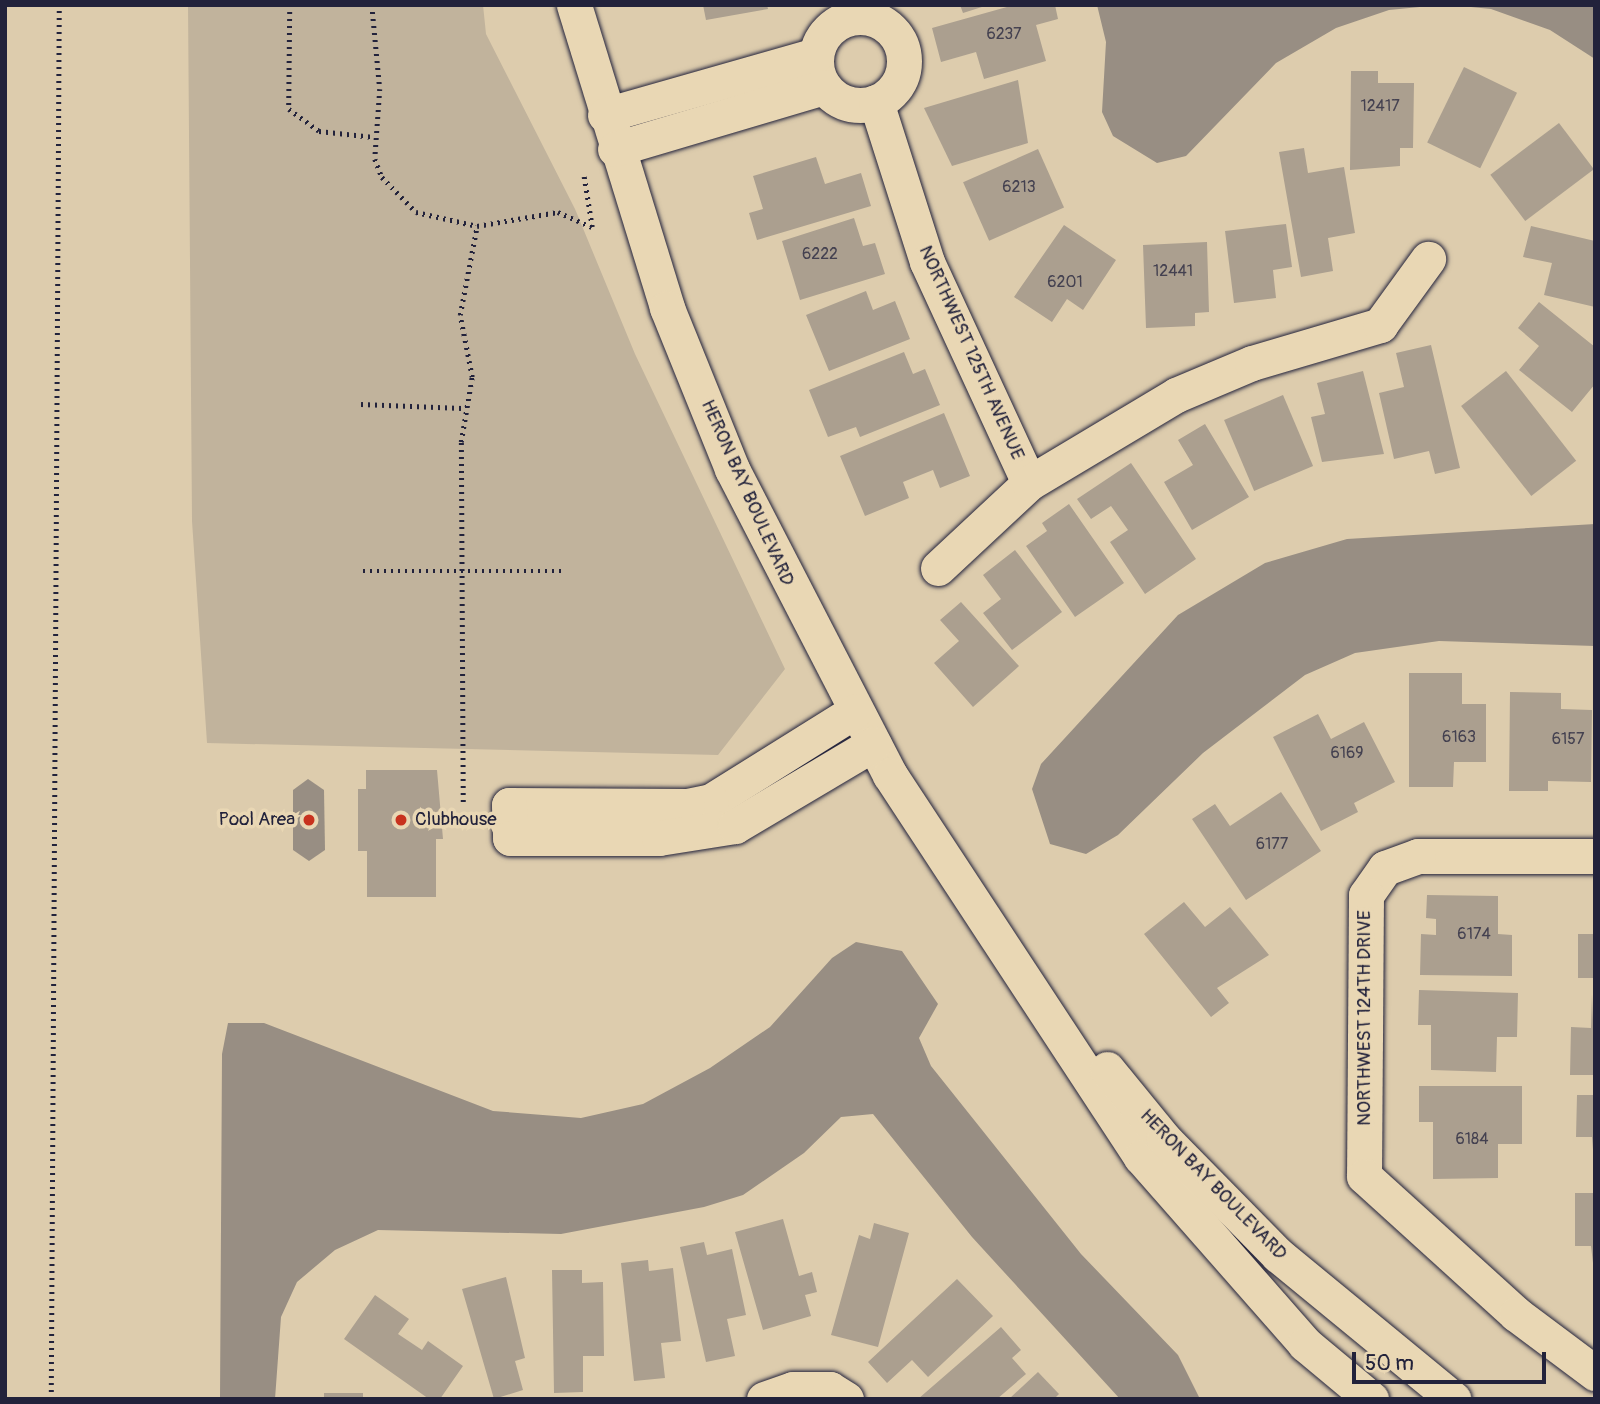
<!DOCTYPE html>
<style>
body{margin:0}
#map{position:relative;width:1600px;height:1404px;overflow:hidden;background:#ddccad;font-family:Pangolin,sans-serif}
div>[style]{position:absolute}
.green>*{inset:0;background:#c1b39c}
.water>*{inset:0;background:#988e83}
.building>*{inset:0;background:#ab9f8f;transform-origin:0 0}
.path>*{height:4.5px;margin-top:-2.25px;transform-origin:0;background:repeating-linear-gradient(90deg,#22223b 0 2px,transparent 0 7px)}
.roads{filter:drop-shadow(0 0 2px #22223b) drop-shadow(0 0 2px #22223b)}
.minor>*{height:35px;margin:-17.5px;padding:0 17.5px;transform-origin:17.5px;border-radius:17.5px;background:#e9d7b4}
.minor>.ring{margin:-17.5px;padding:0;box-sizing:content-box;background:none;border:35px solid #e9d7b4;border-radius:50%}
.dots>*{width:19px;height:19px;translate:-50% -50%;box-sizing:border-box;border:4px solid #e9d7b4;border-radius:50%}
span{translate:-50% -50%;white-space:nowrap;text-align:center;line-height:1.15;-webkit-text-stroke:7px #e9d7b4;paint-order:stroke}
.number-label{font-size:16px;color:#444150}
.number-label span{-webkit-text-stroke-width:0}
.street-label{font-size:19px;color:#22223b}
.poi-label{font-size:19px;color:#22223b}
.right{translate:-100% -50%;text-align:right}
.left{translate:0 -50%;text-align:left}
.frame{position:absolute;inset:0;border:7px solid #22223b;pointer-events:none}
.scale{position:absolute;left:1352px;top:1352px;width:194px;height:32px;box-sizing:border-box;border:4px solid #22223b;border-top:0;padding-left:9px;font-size:21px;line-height:24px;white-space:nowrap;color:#22223b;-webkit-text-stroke:5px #e9d7b4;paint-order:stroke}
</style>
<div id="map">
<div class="green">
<i style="clip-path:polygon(188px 5px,483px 5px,486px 34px,575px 209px,635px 354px,785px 669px,718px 755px,207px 743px,192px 521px)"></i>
</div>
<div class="water">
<i style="clip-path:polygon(1097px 5px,1440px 5px,1389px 10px,1336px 28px,1276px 63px,1186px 156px,1157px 163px,1113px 136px,1102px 112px,1106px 42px)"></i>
<i style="clip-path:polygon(1451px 5px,1595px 5px,1595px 59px,1550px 30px,1491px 9px)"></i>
<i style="clip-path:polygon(1595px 524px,1595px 646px,1439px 641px,1355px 653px,1305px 675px,1203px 753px,1118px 835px,1086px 854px,1050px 844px,1032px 789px,1041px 764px,1178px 615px,1265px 563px,1347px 539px)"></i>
<i style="clip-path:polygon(308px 779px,324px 790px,325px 850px,309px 861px,293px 850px,293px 790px)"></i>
<i style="clip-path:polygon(856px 942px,902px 951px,938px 1004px,919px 1038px,931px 1066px,1081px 1254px,1178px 1355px,1200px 1399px,1120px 1399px,972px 1237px,873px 1114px,841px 1117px,804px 1153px,743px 1195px,704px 1207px,561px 1234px,378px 1230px,335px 1250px,297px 1282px,281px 1317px,275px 1399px,220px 1399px,222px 1054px,228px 1023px,264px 1023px,493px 1111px,581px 1118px,643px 1104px,710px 1068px,770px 1027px,832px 958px)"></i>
</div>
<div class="building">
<i style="clip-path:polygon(703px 5px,767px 5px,768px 9px,706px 20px)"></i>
<i style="clip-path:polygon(960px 5px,985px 5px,985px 6px,963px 13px)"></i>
<i style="clip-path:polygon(1014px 5px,1055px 5px,1058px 19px,1036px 25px,1046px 61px,984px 79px,976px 52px,941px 62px,932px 28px)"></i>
<i style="left:1464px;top:67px;width:59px;height:84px;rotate:26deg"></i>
<i style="clip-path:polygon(1351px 71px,1378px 71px,1378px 83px,1414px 83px,1413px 148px,1400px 148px,1400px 166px,1350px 170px)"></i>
<i style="clip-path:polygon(1018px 80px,1028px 143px,952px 166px,924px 108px)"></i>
<i style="left:1559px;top:123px;width:58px;height:86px;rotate:53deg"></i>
<i style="clip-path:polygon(1304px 148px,1308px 173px,1344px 167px,1355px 233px,1328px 238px,1333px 271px,1301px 277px,1279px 152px)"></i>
<i style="left:1038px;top:149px;width:64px;height:82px;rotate:66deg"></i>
<i style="clip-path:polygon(816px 157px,825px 184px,861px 173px,871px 206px,757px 240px,749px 213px,763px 209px,753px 176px)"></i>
<i style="clip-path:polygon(854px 218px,863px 246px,875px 243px,885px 274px,800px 300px,782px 241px)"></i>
<i style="clip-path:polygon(1286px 224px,1292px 267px,1273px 270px,1276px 298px,1234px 303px,1225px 231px)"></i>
<i style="clip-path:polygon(1064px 225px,1116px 260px,1083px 310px,1067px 299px,1052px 322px,1014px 297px)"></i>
<i style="clip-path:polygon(1531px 226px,1595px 241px,1595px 307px,1544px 295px,1552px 263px,1523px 257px)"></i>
<i style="clip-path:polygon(1207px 242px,1209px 312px,1195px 313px,1195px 326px,1146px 328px,1143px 245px)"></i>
<i style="clip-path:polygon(866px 291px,873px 310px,895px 301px,910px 339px,829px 371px,806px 315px)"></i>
<i style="clip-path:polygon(1539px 302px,1595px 347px,1595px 384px,1572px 412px,1519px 370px,1539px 346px,1518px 328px)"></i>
<i style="clip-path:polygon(1431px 345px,1460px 468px,1435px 474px,1429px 451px,1394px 459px,1379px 393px,1404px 387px,1396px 353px)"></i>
<i style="clip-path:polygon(904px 352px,913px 374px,925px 369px,940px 405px,860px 437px,856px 427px,828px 437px,809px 390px)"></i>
<i style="clip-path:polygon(1363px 371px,1384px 454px,1322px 462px,1311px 417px,1325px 414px,1317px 383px)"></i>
<i style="left:1506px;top:371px;width:114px;height:57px;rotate:52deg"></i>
<i style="left:1283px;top:395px;width:77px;height:64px;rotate:67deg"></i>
<i style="clip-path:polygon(944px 413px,970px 476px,940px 488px,933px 470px,903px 482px,909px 498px,865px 516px,840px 456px)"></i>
<i style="clip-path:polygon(1205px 424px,1249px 497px,1192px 530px,1164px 482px,1193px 465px,1178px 440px)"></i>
<i style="clip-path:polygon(1131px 463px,1196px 559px,1145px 594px,1110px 542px,1128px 530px,1111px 506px,1091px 519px,1077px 499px)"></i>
<i style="clip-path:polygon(1069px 504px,1124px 583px,1075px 617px,1026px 546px,1047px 531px,1042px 523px)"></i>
<i style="clip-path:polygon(1015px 550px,1062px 612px,1012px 650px,983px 613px,1001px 599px,983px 575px)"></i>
<i style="clip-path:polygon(961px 602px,1019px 666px,973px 707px,934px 663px,959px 641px,940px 620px)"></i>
<i style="clip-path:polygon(1409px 673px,1462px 673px,1462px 704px,1486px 704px,1486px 762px,1454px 762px,1453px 787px,1409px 787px)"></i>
<i style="clip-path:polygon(1510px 692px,1561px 693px,1561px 709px,1592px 710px,1591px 782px,1548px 781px,1548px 791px,1509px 791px)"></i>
<i style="clip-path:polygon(1318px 714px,1331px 739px,1364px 722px,1395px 782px,1354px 803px,1358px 812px,1321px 831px,1273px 737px)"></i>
<i style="clip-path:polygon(366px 770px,437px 770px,443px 839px,436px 839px,436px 897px,367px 897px,367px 851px,358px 851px,358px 789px,366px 789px)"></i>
<i style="clip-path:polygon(1281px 792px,1321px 851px,1246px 900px,1192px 819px,1215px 804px,1230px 826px)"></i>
<i style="clip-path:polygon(1427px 895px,1498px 896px,1498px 934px,1512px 935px,1512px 976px,1420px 975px,1421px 934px,1436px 935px,1436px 919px,1426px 918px)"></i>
<i style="clip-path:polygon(1184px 902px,1205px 927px,1230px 907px,1269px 955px,1217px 988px,1229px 1003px,1211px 1017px,1144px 934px)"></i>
<i style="left:1578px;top:934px;width:17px;height:44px"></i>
<i style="clip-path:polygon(1419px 990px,1518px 993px,1517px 1037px,1497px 1037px,1496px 1072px,1431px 1070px,1431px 1025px,1418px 1025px)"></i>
<i style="clip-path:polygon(1592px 994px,1595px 1075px,1570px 1075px,1571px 1027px,1591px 1028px)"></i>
<i style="clip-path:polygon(1419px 1086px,1522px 1086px,1522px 1144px,1498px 1144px,1498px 1178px,1433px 1179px,1433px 1122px,1419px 1122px)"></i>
<i style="clip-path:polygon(1577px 1095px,1595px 1095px,1595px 1176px,1592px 1137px,1576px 1137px)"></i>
<i style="clip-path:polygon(1575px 1193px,1595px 1193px,1595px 1280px,1591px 1246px,1575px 1246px)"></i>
<i style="clip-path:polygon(783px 1219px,799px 1276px,812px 1272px,817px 1292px,805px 1295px,811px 1316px,763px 1330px,735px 1232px)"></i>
<i style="clip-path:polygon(874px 1223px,909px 1233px,878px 1347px,831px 1335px,859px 1235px,870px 1239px)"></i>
<i style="clip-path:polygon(704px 1242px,707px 1255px,732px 1249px,746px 1315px,727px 1319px,735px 1356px,706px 1362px,680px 1247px)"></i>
<i style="clip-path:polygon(648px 1260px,649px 1271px,673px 1268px,681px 1341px,661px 1343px,665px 1378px,634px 1381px,621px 1263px)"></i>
<i style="clip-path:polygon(552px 1270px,582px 1270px,582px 1283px,603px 1282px,604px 1356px,583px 1356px,583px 1392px,554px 1393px)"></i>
<i style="clip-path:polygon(506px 1277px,525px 1358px,515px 1361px,523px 1390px,494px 1399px,462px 1289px)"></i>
<i style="clip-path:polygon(957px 1279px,993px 1316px,928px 1377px,912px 1360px,887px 1383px,868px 1362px)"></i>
<i style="clip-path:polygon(375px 1295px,409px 1319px,398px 1334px,422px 1350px,428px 1341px,463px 1366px,440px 1399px,429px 1399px,344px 1339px)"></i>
<i style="clip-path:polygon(1001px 1327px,1021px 1350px,1012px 1358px,1026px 1374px,997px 1399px,918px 1399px)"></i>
<i style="clip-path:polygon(1038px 1372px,1059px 1394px,1054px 1399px,1009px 1399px)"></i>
<i style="left:324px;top:1393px;width:39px;height:6px"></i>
</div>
<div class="path">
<i style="left:290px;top:5px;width:104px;rotate:90.6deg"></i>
<i style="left:289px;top:109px;width:37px;rotate:36deg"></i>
<i style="left:319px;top:131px;width:55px;rotate:6.2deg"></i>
<i style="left:372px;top:5px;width:84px;rotate:84.6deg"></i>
<i style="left:380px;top:89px;width:70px;rotate:94.1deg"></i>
<i style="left:375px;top:159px;width:19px;rotate:69deg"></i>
<i style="left:382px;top:177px;width:49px;rotate:45.8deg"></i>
<i style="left:416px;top:212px;width:63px;rotate:12.9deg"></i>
<i style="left:477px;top:226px;width:82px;rotate:-9.8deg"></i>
<i style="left:558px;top:212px;width:37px;rotate:24deg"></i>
<i style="left:592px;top:227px;width:51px;rotate:-99.1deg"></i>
<i style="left:361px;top:404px;width:101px;rotate:2.3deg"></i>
<i style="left:363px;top:571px;width:199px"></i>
<i style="left:463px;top:802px;width:360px;rotate:-90.3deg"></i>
<i style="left:461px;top:442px;width:66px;rotate:-80.4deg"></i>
<i style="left:472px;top:377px;width:63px;rotate:-101deg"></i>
<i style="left:460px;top:315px;width:91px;rotate:-79.2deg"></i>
<i style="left:51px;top:1399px;width:1394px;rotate:-89.67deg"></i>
</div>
<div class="roads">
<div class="minor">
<i style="left:574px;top:5px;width:317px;rotate:72.9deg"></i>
<i style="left:667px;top:308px;width:174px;rotate:68deg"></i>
<i style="left:732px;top:469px;width:344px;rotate:62.7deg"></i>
<i style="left:890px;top:775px;width:457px;rotate:56.7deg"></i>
<i style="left:1141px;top:1157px;width:249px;rotate:48.7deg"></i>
<i style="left:1305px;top:1344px;width:86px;rotate:39.8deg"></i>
<i class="ring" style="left:816px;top:17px;width:53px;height:53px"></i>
<i style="left:876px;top:102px;width:168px;rotate:72.3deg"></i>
<i style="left:927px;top:262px;width:243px;rotate:65.2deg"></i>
<i style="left:605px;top:115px;width:219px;rotate:-15.9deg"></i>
<i style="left:615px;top:149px;width:218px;rotate:-16.5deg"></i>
<i style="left:938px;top:568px;width:125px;rotate:-43deg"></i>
<i style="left:1029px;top:483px;width:171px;rotate:-30.9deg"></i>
<i style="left:1176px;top:395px;width:82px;rotate:-22.8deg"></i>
<i style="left:1252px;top:363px;width:134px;rotate:-16.5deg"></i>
<i style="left:1380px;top:325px;width:82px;rotate:-54deg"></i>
<i style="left:855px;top:711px;width:170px;rotate:148deg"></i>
<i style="left:711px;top:801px;width:25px;rotate:168deg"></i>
<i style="left:687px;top:806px;width:178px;rotate:-179.7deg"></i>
<i style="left:509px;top:805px;width:33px;rotate:88deg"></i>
<i style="left:510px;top:838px;width:149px"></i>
<i style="left:659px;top:838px;width:77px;rotate:-9deg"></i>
<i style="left:735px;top:826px;width:161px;rotate:-30.7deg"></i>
<i style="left:1595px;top:856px;width:177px;rotate:180deg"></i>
<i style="left:1418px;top:856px;width:35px;rotate:160deg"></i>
<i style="left:1385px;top:868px;width:33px;rotate:125deg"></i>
<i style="left:1366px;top:895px;width:281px;rotate:90.4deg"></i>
<i style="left:1364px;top:1176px;width:205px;rotate:42.2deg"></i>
<i style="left:1516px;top:1314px;width:99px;rotate:36.8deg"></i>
<i style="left:1107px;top:1069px;width:90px;rotate:50.8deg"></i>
<i style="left:1164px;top:1139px;width:163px;rotate:45.5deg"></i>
<i style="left:1278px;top:1255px;width:227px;rotate:39.4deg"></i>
<i style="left:764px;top:1399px;width:31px;rotate:-19deg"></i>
<i style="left:793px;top:1389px;width:37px"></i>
<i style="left:830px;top:1389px;width:19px;rotate:32deg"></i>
</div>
</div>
<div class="dots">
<i style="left:309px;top:820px;background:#c8321e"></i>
<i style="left:401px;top:820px;background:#c8321e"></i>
</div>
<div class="number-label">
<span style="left:1004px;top:34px">6237</span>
<span style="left:1380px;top:106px">12417</span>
<span style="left:1019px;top:187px">6213</span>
<span style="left:820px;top:254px">6222</span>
<span style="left:1173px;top:271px">12441</span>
<span style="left:1065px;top:282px">6201</span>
<span style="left:1459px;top:737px">6163</span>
<span style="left:1568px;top:739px">6157</span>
<span style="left:1347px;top:753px">6169</span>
<span style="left:1272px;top:844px">6177</span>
<span style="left:1474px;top:934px">6174</span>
<span style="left:1472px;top:1139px">6184</span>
</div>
<div class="street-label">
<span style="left:971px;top:353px;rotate:66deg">NORTHWEST 125TH AVENUE</span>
<span style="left:747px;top:493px;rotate:66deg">HERON BAY BOULEVARD</span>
<span style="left:1365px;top:1018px;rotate:-90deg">NORTHWEST 124TH DRIVE</span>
<span style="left:1213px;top:1185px;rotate:46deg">HERON BAY BOULEVARD</span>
</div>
<div class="poi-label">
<span class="right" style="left:295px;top:820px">Pool Area</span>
<span class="left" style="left:415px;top:820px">Clubhouse</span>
</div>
<div class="frame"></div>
<div class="scale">50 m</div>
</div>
